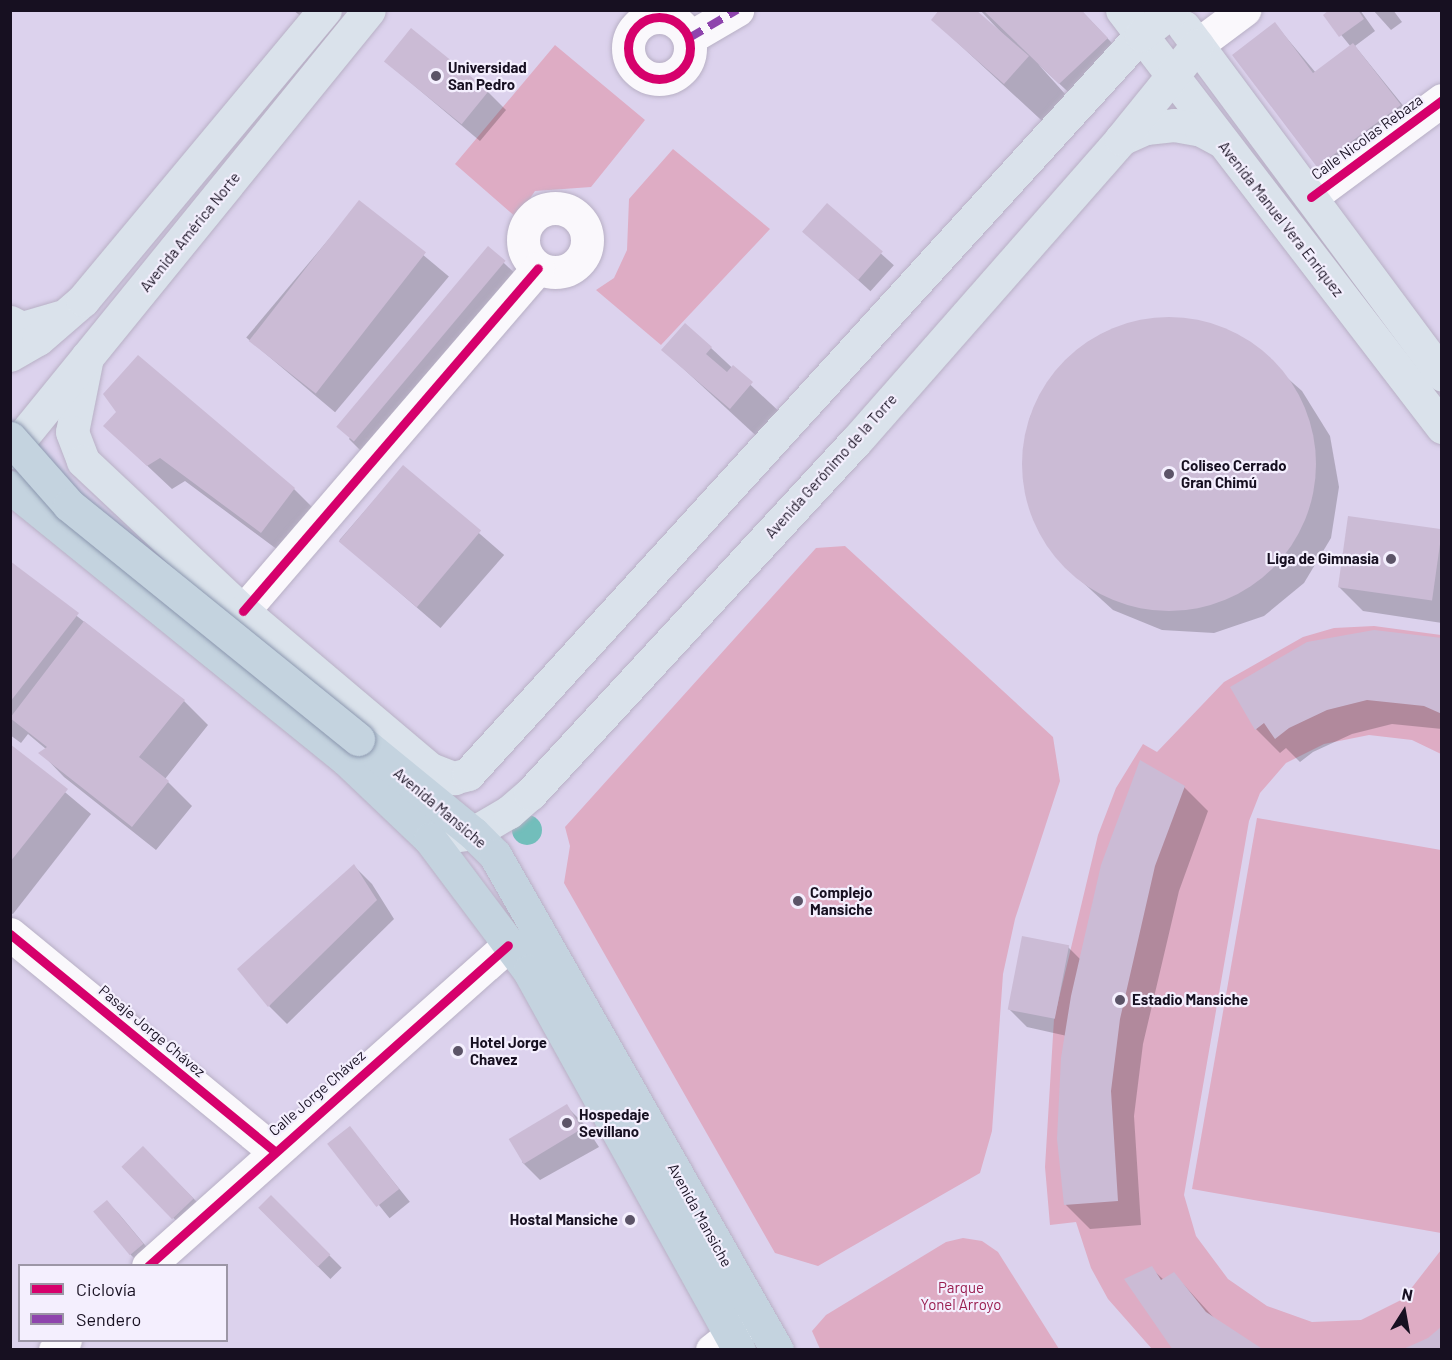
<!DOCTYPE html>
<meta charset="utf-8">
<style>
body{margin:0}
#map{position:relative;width:1452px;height:1360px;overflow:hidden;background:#dcd2ed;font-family:Barlow,sans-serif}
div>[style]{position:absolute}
.green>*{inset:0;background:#deacc4}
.water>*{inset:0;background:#72bebb}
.round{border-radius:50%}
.shadow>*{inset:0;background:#0003;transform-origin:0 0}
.building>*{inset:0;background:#cbbbd5;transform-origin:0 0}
.roads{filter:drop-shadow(0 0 2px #b8b0c5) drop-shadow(0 0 2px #b8b0c5)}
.minor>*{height:33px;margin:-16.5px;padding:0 16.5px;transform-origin:16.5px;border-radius:16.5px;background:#faf8fc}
.minor>.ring{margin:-16.5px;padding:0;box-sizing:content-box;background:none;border:33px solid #faf8fc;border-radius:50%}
.major>*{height:33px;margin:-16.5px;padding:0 16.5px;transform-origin:16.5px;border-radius:16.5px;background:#dae2eb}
.highway>*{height:33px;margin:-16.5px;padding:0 16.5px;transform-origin:16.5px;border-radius:16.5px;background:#c4d3df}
.bridges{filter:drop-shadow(0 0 2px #8b97ae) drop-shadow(0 0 2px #8b97ae)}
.highway-bridge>*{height:33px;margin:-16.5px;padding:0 16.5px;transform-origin:16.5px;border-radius:16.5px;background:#c4d3df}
.quiet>*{height:8px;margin-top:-4px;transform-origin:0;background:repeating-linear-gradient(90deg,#8e44ad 0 15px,transparent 0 23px)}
.cycleway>*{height:9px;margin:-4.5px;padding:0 4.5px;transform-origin:4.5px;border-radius:4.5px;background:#d6006c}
.cycleway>.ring{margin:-4.5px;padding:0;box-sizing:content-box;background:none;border:9px solid #d6006c;border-radius:50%}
.dots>*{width:16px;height:16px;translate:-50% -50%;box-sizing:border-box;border:3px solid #f4effe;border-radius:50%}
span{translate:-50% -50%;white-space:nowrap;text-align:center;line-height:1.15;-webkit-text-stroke:4.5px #f4effe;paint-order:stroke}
.poi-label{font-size:15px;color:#171021;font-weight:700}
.left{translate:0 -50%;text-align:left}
.right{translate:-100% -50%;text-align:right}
.street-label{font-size:15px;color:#171021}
.park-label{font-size:15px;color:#991d4f}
.frame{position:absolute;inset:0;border:12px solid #171021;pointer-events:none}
.legend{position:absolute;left:18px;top:1264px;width:210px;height:78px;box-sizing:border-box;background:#f4effe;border:2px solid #9c96a6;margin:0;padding:8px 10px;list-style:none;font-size:18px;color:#171021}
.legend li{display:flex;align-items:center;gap:12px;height:30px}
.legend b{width:30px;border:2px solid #9c96a6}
.north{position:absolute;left:1374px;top:1282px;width:60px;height:60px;-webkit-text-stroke:4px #f4effe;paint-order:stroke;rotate:11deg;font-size:16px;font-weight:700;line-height:24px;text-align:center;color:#171021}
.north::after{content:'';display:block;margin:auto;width:21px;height:27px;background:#171021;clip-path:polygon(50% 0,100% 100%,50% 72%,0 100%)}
</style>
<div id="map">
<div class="green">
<i style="clip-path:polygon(555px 45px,645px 120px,591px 187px,535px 191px,517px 218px,455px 164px)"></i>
<i style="clip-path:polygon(673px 149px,770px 229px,661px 345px,596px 290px,614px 278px,627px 250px,629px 199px)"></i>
<i style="clip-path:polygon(845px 546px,1053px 737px,1060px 781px,1015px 919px,1003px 974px,992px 1131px,980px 1173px,818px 1266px,775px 1253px,564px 883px,570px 846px,565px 827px,816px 548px)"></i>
<i style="clip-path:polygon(1374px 626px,1441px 635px,1441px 754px,1412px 740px,1369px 735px,1324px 744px,1286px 763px,1260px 793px,1249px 821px,1184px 1195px,1196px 1236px,1228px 1279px,1267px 1306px,1312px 1322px,1361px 1320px,1403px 1299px,1441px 1250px,1441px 1349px,1152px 1349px,1108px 1299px,1091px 1268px,1076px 1222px,1050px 1225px,1045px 1167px,1054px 1019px,1098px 835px,1116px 788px,1143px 744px,1157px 752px,1224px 682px,1303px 637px,1334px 628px)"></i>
<i style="clip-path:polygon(1257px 818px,1441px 850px,1441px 1233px,1192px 1189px)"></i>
<i style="clip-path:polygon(963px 1238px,982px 1241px,998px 1252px,1059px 1349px,820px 1349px,812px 1331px,826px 1315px,946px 1242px)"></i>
</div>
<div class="water">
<i class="round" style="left:512px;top:815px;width:30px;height:30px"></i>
</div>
<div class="shadow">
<i style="clip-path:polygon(293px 10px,338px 10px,321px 32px)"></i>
<i style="clip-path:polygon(980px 10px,1081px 10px,1125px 57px,1078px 101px,1038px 64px,1075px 105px,1053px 131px,933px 20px,1011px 43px)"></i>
<i style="clip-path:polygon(1331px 10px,1360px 10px,1375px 31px,1355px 46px,1418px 124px,1337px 184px,1234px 55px,1275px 24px,1316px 73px,1351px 47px,1325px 15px)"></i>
<i style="clip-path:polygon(1373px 10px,1393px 10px,1402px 22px,1391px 30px)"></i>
<i style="clip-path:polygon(385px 61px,488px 92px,506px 110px,480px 141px)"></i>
<i style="left:360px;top:202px;width:116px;height:177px;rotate:40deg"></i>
<i style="left:827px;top:205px;width:90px;height:35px;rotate:42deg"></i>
<i style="clip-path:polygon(488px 248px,523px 281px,367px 457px,349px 439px)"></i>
<i style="clip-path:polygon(1174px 319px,1219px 328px,1241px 337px,1302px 391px,1330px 436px,1339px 487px,1331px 538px,1304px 583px,1264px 616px,1214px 633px,1162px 630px,1113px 610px,1068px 569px,1038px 529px,1024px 485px,1023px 462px,1030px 417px,1052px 376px,1068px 359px,1106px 332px,1128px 324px)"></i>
<i style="clip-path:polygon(711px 348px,800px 431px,778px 456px,663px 350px)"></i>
<i style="clip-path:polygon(105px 426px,294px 489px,318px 513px,286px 556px,185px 481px,172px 489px)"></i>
<i style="left:403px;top:467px;width:134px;height:97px;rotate:41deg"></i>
<i style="clip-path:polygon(1442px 531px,1442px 623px,1363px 611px,1339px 587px)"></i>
<i style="clip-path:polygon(10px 563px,184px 701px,208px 725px,165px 779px,192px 806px,156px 850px,64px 777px,41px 753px,46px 749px,28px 734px,21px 743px,10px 735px)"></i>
<i style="clip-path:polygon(1442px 640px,1442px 729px,1392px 724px,1352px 734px,1313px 752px,1300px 762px,1286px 748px,1280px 753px,1256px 729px,1232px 687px)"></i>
<i style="clip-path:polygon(10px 746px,91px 814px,13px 914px,10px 913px)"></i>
<i style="clip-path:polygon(1184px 787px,1208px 811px,1179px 891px,1143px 1044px,1134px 1116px,1141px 1225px,1090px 1229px,1066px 1205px,1067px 1036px,1027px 1027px,1009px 1009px,1068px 947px,1081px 960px)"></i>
<i style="clip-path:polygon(354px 866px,372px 884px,394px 919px,287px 1024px,269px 1006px)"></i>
<i style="clip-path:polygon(566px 1106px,584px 1124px,599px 1147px,540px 1180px,522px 1162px)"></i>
<i style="left:350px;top:1128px;width:95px;height:26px;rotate:51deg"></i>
<i style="left:143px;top:1148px;width:88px;height:28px;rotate:45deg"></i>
<i style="left:271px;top:1197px;width:100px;height:16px;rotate:45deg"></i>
<i style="clip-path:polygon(107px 1202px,119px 1214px,155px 1257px,142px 1266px,131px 1255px,95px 1212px)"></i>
<i style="clip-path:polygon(1151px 1268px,1164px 1280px,1174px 1274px,1216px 1320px,1175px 1350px)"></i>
</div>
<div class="building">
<i style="clip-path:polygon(939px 10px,976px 10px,1029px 56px,1004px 84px,931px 20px)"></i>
<i style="clip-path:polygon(983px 10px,1081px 10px,1108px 38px,1059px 84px)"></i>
<i style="clip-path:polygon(1329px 10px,1358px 10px,1364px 19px,1339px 37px,1323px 15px)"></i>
<i style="clip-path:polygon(1275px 22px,1313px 73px,1353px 43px,1401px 105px,1317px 167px,1232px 55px)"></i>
<i style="left:411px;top:28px;width:100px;height:43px;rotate:39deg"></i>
<i style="left:359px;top:200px;width:85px;height:179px;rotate:38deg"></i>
<i style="left:827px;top:203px;width:74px;height:38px;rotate:41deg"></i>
<i style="left:488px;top:246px;width:23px;height:236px;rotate:40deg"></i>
<i class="round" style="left:1022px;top:317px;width:294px;height:294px"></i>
<i style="clip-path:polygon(685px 323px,712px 347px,706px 354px,727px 372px,733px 365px,753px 382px,730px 409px,661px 350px)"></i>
<i style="clip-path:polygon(138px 355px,295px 488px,261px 533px,160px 458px,147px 466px,103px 426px,116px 412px,103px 394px)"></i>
<i style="left:403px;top:465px;width:102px;height:100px;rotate:40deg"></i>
<i style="left:1348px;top:516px;width:95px;height:72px;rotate:8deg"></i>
<i style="clip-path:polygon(10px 561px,79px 613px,10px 702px)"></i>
<i style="clip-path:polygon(84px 621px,185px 700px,139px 757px,169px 781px,132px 827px,38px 753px,47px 747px,10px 718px)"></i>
<i style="clip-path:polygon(1374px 630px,1442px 638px,1442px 714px,1424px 706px,1367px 700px,1327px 710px,1289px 728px,1275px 739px,1264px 723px,1255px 730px,1230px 687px,1307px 642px)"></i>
<i style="clip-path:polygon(10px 744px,68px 789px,10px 862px)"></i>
<i style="clip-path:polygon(1140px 760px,1185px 786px,1155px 866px,1120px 1019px,1111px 1091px,1118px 1201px,1064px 1205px,1057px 1139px,1061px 1058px,1071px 996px,1101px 865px)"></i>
<i style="clip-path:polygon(354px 864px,377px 900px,268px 1007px,237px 969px)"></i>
<i style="left:1022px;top:936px;width:48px;height:75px;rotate:11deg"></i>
<i style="left:567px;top:1104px;width:29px;height:68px;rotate:59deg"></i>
<i style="left:350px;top:1126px;width:80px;height:29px;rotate:52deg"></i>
<i style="left:143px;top:1146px;width:73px;height:30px;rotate:46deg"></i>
<i style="left:271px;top:1195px;width:84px;height:18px;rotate:45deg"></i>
<i style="left:107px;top:1200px;width:57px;height:18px;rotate:50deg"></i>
<i style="clip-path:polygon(1152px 1266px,1161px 1280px,1174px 1272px,1206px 1312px,1264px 1350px,1173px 1350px,1124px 1279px)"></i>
<i style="clip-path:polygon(1442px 1326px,1442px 1350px,1401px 1350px,1428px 1338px)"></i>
</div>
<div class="roads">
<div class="minor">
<i class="ring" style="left:628px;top:17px;width:29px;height:29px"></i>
<i style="left:689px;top:38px;width:56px;rotate:-30.3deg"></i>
<i style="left:1197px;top:45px;width:59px;rotate:-36.7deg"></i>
<i style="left:1311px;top:197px;width:163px;rotate:-36.5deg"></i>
<i class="ring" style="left:523px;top:208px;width:31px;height:31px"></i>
<i style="left:243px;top:611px;width:452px;rotate:-49.3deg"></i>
<i style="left:10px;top:934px;width:342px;rotate:39.4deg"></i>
<i style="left:148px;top:1266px;width:482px;rotate:-41.7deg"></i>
<i style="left:55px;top:1350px;width:14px;rotate:-45deg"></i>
<i style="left:712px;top:1350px;width:52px;rotate:-38deg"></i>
</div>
<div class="major">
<i style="left:1122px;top:10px;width:526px;rotate:52.5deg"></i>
<i style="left:1184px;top:27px;width:433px;rotate:53.4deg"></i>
<i style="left:1121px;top:139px;width:27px;rotate:-24deg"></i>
<i style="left:1146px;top:128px;width:28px;rotate:-6deg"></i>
<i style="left:1174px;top:125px;width:27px;rotate:10deg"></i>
<i style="left:1201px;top:130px;width:21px;rotate:28deg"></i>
<i style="left:10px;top:322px;width:13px;rotate:27deg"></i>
<i style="left:22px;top:328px;width:40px;rotate:-16deg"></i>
<i style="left:10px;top:355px;width:32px;rotate:-30deg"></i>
<i style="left:38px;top:339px;width:60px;rotate:-40.9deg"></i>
<i style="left:83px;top:300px;width:378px;rotate:-50.2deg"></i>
<i style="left:87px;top:357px;width:76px;rotate:101.3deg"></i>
<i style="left:72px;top:432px;width:31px;rotate:69deg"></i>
<i style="left:83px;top:461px;width:219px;rotate:43.2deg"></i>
<i style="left:243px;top:611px;width:245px;rotate:40.2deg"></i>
<i style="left:430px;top:769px;width:26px;rotate:21deg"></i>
<i style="left:454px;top:778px;width:15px;rotate:-16deg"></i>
<i style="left:468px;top:774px;width:1000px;rotate:-47.68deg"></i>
<i style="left:1141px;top:35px;width:39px;rotate:-38deg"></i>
<i style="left:10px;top:452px;width:569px;rotate:-50.92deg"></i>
<i style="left:430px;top:839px;width:43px;rotate:-7.9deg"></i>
<i style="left:473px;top:833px;width:42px;rotate:-30.3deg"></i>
<i style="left:509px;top:812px;width:28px;rotate:-41deg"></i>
<i style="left:530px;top:794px;width:481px;rotate:-47.3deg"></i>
<i style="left:856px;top:441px;width:402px;rotate:-48.7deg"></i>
<i style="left:1121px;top:139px;width:121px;rotate:-51deg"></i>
</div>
<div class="highway">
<i style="left:10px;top:487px;width:432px;rotate:39deg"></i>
<i style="left:346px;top:759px;width:116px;rotate:43.6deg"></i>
<i style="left:430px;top:839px;width:165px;rotate:53.1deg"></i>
<i style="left:529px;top:971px;width:433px;rotate:61deg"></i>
<i style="left:358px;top:739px;width:149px;rotate:39.3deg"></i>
<i style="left:473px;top:833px;width:31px;rotate:45deg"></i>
<i style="left:495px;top:855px;width:570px;rotate:60.33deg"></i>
</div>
</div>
<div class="bridges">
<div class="highway-bridge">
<i style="left:10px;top:438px;width:89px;rotate:48.6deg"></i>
<i style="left:69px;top:505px;width:372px;rotate:39deg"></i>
</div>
</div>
<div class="quiet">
<i style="left:689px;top:38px;width:56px;rotate:-30.3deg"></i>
</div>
<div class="cycleway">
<i class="ring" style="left:628px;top:17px;width:53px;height:53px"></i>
<i style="left:1311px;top:197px;width:163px;rotate:-36.5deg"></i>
<i style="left:243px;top:611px;width:452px;rotate:-49.3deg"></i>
<i style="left:10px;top:934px;width:342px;rotate:39.4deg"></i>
<i style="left:148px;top:1266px;width:482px;rotate:-41.7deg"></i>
</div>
<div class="dots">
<i style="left:436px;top:76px;background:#5c5468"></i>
<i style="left:1169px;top:474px;background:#5c5468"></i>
<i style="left:1391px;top:559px;background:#5c5468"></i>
<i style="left:798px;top:901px;background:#5c5468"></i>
<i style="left:1120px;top:1000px;background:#5c5468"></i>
<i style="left:458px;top:1051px;background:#5c5468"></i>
<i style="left:567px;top:1123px;background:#5c5468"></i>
<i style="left:630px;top:1220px;background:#5c5468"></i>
</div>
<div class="poi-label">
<span class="left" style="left:448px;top:76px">Universidad<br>San Pedro</span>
<span class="left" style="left:1181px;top:474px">Coliseo Cerrado<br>Gran Chimú</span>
<span class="right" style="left:1379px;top:559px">Liga de Gimnasia</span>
<span class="left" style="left:810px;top:901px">Complejo<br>Mansiche</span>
<span class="left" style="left:1132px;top:1000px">Estadio Mansiche</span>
<span class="left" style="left:470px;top:1051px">Hotel Jorge<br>Chavez</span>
<span class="left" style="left:579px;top:1123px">Hospedaje<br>Sevillano</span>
<span class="right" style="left:618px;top:1220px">Hostal Mansiche</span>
</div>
<div class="street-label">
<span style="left:1367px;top:137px;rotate:-36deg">Calle Nicolas Rebaza</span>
<span style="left:1281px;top:219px;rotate:52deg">Avenida Manuel Vera Enríquez</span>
<span style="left:190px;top:232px;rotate:-51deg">Avenida América Norte</span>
<span style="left:831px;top:466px;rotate:-48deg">Avenida Gerónimo de la Torre</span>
<span style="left:440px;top:808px;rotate:40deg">Avenida Mansiche</span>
<span style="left:152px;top:1031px;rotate:40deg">Pasaje Jorge Chávez</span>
<span style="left:317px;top:1093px;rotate:-41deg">Calle Jorge Chávez</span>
<span style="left:700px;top:1215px;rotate:61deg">Avenida Mansiche</span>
</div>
<div class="park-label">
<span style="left:961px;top:1296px">Parque<br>Yonel Arroyo</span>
</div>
<div class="frame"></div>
<ul class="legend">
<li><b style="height:8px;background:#d6006c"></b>Ciclovía</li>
<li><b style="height:8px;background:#8e44ad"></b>Sendero</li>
</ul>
<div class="north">N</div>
</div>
